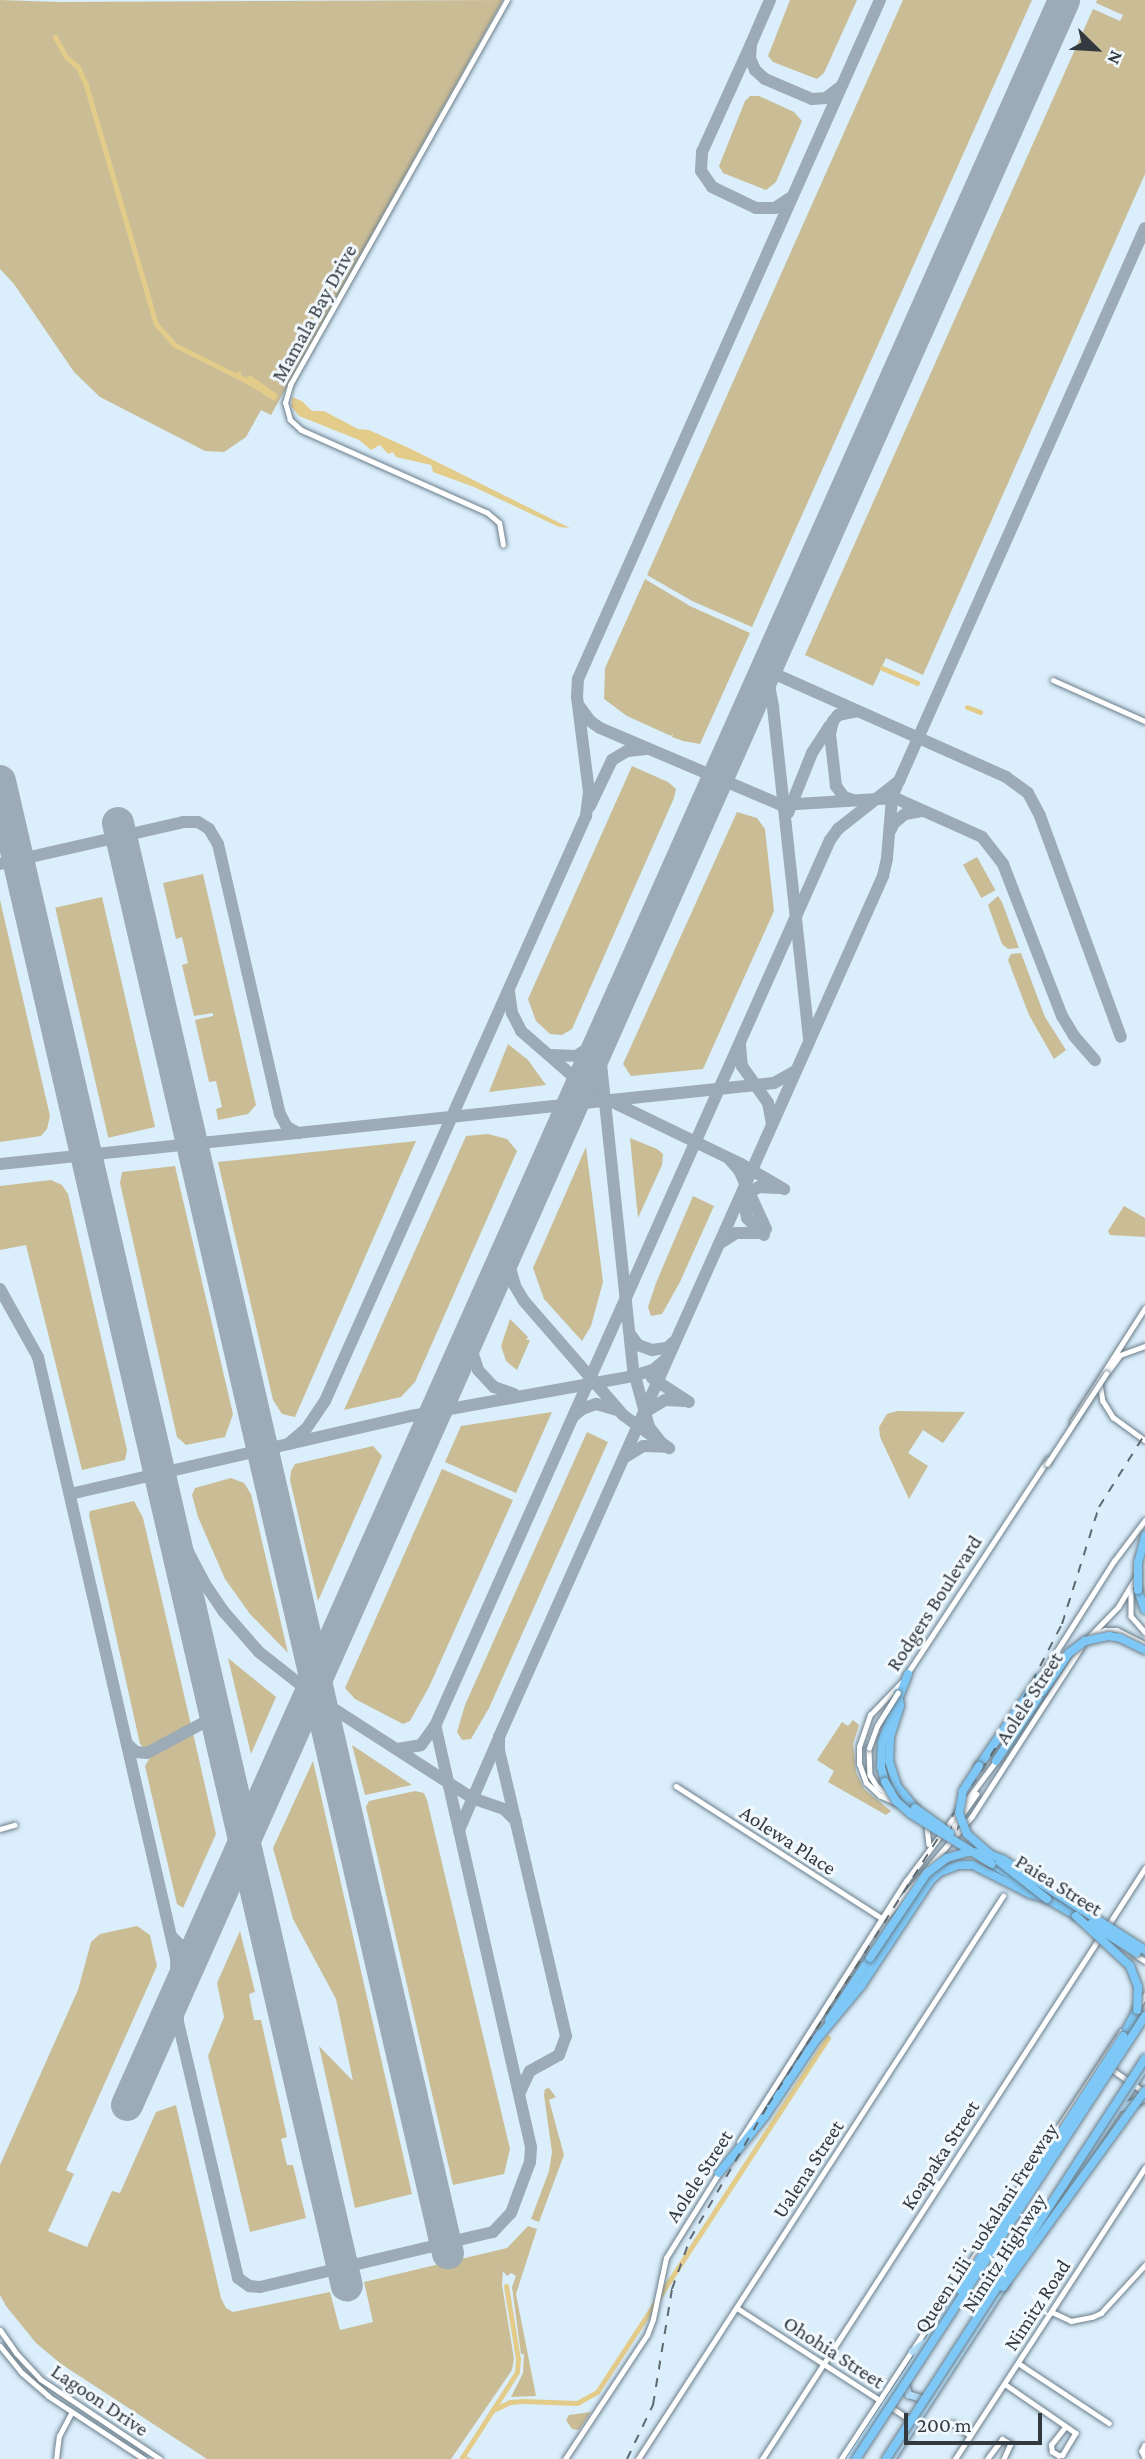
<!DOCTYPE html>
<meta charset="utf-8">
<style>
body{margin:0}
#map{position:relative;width:1145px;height:2459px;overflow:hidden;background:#daeefb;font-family:"Crimson Pro",serif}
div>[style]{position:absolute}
.green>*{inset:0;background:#cabd96;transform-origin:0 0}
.water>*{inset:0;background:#e3cc8a}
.stream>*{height:2px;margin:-1px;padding:0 1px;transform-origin:1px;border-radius:1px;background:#e3cc8a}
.canal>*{height:5px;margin:-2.5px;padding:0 2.5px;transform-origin:2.5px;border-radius:2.5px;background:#e3cc8a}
.taxiway>*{height:12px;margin:-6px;padding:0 6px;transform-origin:6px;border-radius:6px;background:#9cabb5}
.runway>*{height:32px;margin:-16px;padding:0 16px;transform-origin:16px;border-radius:16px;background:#9cabb5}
.roads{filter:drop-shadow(0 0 2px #6b7d89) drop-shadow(0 0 2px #6b7d89)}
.minor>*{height:4.5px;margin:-2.25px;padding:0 2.25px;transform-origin:2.25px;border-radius:2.25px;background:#fff}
.tertiary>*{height:5px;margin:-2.5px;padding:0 2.5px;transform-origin:2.5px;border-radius:2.5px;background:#fff}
.primary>*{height:7px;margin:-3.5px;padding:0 3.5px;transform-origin:3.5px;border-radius:3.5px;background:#b2defa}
.motorway>*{height:8px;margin:-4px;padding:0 4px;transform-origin:4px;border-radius:4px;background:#7ec8f7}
.rail>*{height:2px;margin-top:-1px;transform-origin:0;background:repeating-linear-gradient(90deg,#5d686f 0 9px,transparent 0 18px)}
.bridges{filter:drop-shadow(0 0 2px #6b7d89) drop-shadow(0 0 2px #6b7d89)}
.minor-bridge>*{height:4.5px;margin:-2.25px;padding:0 2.25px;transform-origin:2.25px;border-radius:2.25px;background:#fff}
.motorway-bridge>*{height:8px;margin:-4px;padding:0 4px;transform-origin:4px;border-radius:4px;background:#7ec8f7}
span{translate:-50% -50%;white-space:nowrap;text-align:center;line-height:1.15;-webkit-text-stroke:6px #f1f9fe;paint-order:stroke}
.street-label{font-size:21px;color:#323a3f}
.north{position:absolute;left:1061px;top:14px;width:70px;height:70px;-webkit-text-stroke:5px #f1f9fe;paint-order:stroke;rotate:114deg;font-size:19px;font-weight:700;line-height:28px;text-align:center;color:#323a3f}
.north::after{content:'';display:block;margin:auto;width:24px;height:32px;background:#323a3f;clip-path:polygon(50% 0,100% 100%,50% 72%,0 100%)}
.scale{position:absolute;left:904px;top:2413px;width:138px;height:32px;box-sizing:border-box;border:4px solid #323a3f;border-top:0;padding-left:9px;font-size:21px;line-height:24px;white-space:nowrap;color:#323a3f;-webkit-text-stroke:5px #f1f9fe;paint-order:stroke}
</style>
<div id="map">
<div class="green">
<i style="clip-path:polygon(0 0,59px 2px,503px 0,271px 415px,261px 410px,246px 437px,224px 452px,205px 451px,100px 397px,74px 372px,14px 284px,0 269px)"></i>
<i style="clip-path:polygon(790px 0,857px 0,824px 73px,817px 79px,773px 62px,768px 56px)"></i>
<i style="clip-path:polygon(903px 0,1032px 0,752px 627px,692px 601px,647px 575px)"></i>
<i style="clip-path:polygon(1097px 0,1145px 0,1145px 174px,923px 675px,886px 658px,873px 686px,805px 655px,1093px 9px,1120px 21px,1123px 15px,1096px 3px)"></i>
<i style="clip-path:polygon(750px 96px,759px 96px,794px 112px,802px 121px,776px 182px,766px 190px,723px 173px,719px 166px,745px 101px)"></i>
<i style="clip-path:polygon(645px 579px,690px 606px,750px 633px,700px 744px,683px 741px,672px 737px,673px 733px,671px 736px,627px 716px,604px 699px,605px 668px)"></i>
<i style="clip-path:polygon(632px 766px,668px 782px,676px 789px,674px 798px,572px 1029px,562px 1035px,550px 1034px,536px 1021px,528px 999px)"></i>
<i style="clip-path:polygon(737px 812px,757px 818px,765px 829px,774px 911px,703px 1069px,631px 1076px,623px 1064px)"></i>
<i style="left:977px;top:857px;width:38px;height:16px;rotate:61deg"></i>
<i style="clip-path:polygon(203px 874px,256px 1105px,248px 1114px,218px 1120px,216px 1109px,222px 1107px,216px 1081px,209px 1082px,195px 1020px,213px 1016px,213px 1013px,194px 1016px,182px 965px,188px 963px,182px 937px,176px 939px,163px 883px)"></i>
<i style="clip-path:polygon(998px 896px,1002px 902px,1019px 948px,1008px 949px,1002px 944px,988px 905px)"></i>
<i style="left:102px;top:897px;width:236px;height:48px;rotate:77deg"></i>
<i style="clip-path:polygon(0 900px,50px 1116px,47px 1129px,41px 1136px,0 1142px)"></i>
<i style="clip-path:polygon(1021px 953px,1045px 1017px,1066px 1050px,1054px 1059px,1029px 1015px,1008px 960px,1011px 954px)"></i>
<i style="clip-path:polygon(508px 1044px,528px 1060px,546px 1085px,489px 1092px)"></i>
<i style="clip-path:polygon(488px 1134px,507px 1139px,517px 1151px,415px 1382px,401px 1397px,344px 1410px,466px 1136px)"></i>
<i style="clip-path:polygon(630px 1138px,657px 1149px,663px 1154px,662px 1165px,638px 1218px)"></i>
<i style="clip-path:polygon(416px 1141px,295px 1417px,282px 1414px,273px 1400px,218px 1162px)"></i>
<i style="clip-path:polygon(586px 1147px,603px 1282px,591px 1326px,582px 1341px,544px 1299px,533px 1268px)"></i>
<i style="clip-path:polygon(175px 1166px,233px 1414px,225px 1437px,186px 1445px,177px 1437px,120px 1183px,122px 1172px)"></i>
<i style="clip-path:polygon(51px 1180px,62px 1185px,68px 1194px,127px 1450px,125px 1460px,82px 1470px,26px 1245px,0 1250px,0 1186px)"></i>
<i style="clip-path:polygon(693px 1196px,714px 1206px,680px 1282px,662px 1314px,651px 1316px,648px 1307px,656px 1283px)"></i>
<i style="clip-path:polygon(1124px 1206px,1145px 1218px,1145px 1237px,1110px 1235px,1108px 1231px)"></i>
<i style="clip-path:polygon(510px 1319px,528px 1337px,526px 1340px,530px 1340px,517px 1370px,506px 1361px,501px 1346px)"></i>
<i style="clip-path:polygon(897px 1411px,965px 1412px,943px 1443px,923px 1430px,908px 1453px,928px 1466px,909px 1499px,880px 1437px,879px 1427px,887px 1414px)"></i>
<i style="clip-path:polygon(552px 1412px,516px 1493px,445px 1462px,461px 1426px)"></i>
<i style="clip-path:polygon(587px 1432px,608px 1442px,489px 1708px,471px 1739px,462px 1740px,457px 1732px,465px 1705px)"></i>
<i style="clip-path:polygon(373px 1446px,382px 1456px,318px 1601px,290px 1480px,291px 1471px,295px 1464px)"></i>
<i style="clip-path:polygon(442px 1469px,513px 1500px,429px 1687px,410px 1721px,403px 1724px,355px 1699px,345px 1688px)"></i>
<i style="clip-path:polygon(231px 1478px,244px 1483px,251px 1494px,288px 1653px,250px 1614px,225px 1579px,198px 1517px,192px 1495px,195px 1488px)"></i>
<i style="clip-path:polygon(134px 1501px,143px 1518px,191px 1725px,144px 1748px,140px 1744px,89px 1515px,90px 1511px)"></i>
<i style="clip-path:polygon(228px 1658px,276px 1697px,251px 1754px)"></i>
<i style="clip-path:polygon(853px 1720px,859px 1725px,853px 1744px,856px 1772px,864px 1789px,891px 1811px,886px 1815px,828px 1782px,834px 1771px,817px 1760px,842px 1722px,848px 1726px)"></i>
<i style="clip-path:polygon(193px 1733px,216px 1834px,183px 1908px,177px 1904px,145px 1766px,151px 1756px)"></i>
<i style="clip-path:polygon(352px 1745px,412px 1785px,365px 1795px)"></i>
<i style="clip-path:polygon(313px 1761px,412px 2194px,355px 2208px,319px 2046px,353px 2081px,336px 1999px,293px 1919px,273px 1848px)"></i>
<i style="clip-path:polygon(415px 1791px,424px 1793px,427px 1800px,510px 2149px,504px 2174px,453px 2185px,366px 1807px,369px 1801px)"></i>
<i style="clip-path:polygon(137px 1926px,150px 1935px,157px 1966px,66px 2170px,74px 2174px,48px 2231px,87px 2247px,112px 2191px,120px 2193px,156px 2112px,176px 2105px,221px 2298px,226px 2308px,233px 2312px,330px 2292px,340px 2330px,373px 2322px,364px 2282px,507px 2248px,528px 2226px,537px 2229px,516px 2294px,536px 2396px,511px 2397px,523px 2373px,524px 2354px,521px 2354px,512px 2287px,516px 2276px,511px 2273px,507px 2276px,503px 2271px,502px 2285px,514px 2359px,512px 2370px,451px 2459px,207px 2459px,61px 2364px,36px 2343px,6px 2306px,0 2295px,0 2165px,78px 1990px,91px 1942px,100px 1934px)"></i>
<i style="clip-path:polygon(240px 1931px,255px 1992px,249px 1994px,254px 2020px,261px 2020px,287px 2137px,281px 2139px,287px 2165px,293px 2165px,306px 2218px,250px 2232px,208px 2056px,224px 2017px,217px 1983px)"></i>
<i style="clip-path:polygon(549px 2088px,556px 2097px,549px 2100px,564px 2155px,539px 2222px,531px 2219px,549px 2171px,552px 2152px,544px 2095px,545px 2089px)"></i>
<i style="clip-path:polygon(591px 2412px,579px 2430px,572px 2429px,566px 2420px,569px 2415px)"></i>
</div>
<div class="water">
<i style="clip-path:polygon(242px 370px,240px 374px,246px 378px,250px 375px,278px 395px,275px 401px,233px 376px)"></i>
<i style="clip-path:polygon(292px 397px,302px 401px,312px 411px,324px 411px,358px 429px,369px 430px,411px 449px,570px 528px,559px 527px,474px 487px,433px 472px,431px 465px,396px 457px,393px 452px,388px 454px,380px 445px,371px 450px,359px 440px,299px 416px,291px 406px)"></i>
</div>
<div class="stream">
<i style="left:463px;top:2456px;width:8px;rotate:23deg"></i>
</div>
<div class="canal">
<i style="left:55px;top:37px;width:23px;rotate:61deg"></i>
<i style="left:66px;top:57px;width:16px;rotate:40deg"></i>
<i style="left:78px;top:67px;width:20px;rotate:66deg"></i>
<i style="left:86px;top:85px;width:249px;rotate:73.7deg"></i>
<i style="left:156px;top:324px;width:28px;rotate:48deg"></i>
<i style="left:175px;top:345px;width:72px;rotate:26.6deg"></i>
<i style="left:882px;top:668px;width:38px;rotate:23deg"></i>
<i style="left:967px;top:707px;width:14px;rotate:21deg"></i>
<i style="left:493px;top:2410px;width:19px;rotate:-25deg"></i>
<i style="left:510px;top:2402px;width:13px;rotate:-4deg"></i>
<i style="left:523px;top:2401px;width:54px;rotate:2.1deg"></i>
<i style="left:577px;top:2403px;width:23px;rotate:-29deg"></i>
<i style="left:597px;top:2392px;width:423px;rotate:-56.9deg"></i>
<i style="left:461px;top:2459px;width:103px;rotate:-57.2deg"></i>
<i style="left:517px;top:2372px;width:13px;rotate:-86deg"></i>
<i style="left:518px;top:2359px;width:74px;rotate:-99.3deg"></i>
</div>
<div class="taxiway">
<i style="left:770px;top:0;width:48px;rotate:113.4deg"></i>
<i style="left:751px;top:44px;width:14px;rotate:94deg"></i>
<i style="left:750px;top:58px;width:13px;rotate:67deg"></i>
<i style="left:755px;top:70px;width:13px;rotate:42deg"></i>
<i style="left:765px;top:79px;width:51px;rotate:23.1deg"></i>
<i style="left:812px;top:99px;width:14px;rotate:-4deg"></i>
<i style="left:826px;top:98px;width:16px;rotate:-38deg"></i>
<i style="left:751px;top:44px;width:119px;rotate:114.4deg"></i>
<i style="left:702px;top:152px;width:19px;rotate:93deg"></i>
<i style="left:701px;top:171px;width:19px;rotate:55deg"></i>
<i style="left:712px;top:187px;width:49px;rotate:25.5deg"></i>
<i style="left:756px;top:208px;width:19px"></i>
<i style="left:775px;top:208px;width:18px;rotate:-34deg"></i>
<i style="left:766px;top:670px;width:263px;rotate:24deg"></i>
<i style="left:1006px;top:777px;width:27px;rotate:36deg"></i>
<i style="left:1028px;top:793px;width:26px;rotate:62deg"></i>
<i style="left:1040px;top:816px;width:235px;rotate:69.9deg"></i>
<i style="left:766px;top:670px;width:38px;rotate:79deg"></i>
<i style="left:773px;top:707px;width:333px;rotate:83.8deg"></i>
<i style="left:580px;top:707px;width:17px;rotate:54deg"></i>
<i style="left:590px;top:721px;width:12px;rotate:35deg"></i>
<i style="left:600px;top:728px;width:197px;rotate:23deg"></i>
<i style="left:781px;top:805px;width:114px;rotate:-3.5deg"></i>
<i style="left:895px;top:798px;width:95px;rotate:24.1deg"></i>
<i style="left:982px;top:837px;width:34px;rotate:52deg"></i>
<i style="left:1003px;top:864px;width:163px;rotate:68.8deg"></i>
<i style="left:1062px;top:1016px;width:23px;rotate:59deg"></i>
<i style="left:1074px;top:1036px;width:32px;rotate:49deg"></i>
<i style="left:853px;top:800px;width:9px;rotate:-162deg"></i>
<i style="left:844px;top:797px;width:14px;rotate:-126deg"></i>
<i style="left:836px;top:786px;width:52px;rotate:-96.6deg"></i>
<i style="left:830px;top:734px;width:13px;rotate:-77deg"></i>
<i style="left:833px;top:721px;width:8px;rotate:-50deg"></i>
<i style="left:838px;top:715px;width:20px;rotate:-11deg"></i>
<i style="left:590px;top:806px;width:51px;rotate:-64.4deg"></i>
<i style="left:612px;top:760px;width:17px;rotate:-31deg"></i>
<i style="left:627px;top:751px;width:19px;rotate:-6deg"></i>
<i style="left:788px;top:813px;width:65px;rotate:-68.2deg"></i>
<i style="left:812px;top:753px;width:33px;rotate:-57deg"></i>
<i style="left:890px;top:831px;width:9px;rotate:-63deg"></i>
<i style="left:894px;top:823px;width:14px;rotate:-39deg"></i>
<i style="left:905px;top:814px;width:17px;rotate:-10deg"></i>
<i style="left:0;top:864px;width:188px;rotate:-12.9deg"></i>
<i style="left:183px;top:822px;width:15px"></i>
<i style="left:198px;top:822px;width:13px;rotate:32deg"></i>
<i style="left:209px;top:829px;width:17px;rotate:59deg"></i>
<i style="left:218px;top:844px;width:277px;rotate:77.1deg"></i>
<i style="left:280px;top:1114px;width:15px;rotate:62deg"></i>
<i style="left:287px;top:1127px;width:13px;rotate:29deg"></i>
<i style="left:509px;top:992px;width:21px;rotate:82deg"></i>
<i style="left:512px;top:1013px;width:20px;rotate:63deg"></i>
<i style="left:521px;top:1031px;width:91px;rotate:41deg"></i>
<i style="left:590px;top:1091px;width:168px;rotate:25.8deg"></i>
<i style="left:741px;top:1164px;width:50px;rotate:30.2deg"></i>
<i style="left:607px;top:1026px;width:21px;rotate:107deg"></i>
<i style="left:601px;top:1046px;width:18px;rotate:90deg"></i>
<i style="left:601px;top:1064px;width:307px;rotate:84deg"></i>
<i style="left:633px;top:1369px;width:60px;rotate:74.6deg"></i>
<i style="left:649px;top:1427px;width:18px;rotate:52deg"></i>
<i style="left:740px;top:1045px;width:21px;rotate:85deg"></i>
<i style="left:742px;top:1066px;width:45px;rotate:54.9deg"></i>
<i style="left:768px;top:1103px;width:20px;rotate:79deg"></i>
<i style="left:551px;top:1055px;width:25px;rotate:2deg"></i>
<i style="left:576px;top:1056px;width:15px;rotate:-32deg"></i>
<i style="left:589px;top:1048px;width:21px;rotate:-49deg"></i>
<i style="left:730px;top:1160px;width:13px;rotate:48deg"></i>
<i style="left:739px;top:1170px;width:65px;rotate:65.4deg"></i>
<i style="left:0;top:1164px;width:778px;rotate:-5.97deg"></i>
<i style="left:774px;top:1083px;width:23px;rotate:-29deg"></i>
<i style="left:742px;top:1194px;width:25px;rotate:78deg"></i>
<i style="left:747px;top:1218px;width:24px;rotate:45deg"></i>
<i style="left:742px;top:1196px;width:19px;rotate:-28deg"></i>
<i style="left:759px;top:1187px;width:21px;rotate:3deg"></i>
<i style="left:517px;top:1229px;width:40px;rotate:100deg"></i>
<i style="left:510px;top:1268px;width:19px;rotate:74deg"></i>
<i style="left:515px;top:1286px;width:17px;rotate:59deg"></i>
<i style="left:524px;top:1301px;width:151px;rotate:49deg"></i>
<i style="left:623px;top:1415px;width:57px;rotate:35.7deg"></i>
<i style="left:719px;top:1244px;width:20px;rotate:-33deg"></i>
<i style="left:736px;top:1233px;width:24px"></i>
<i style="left:0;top:1289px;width:78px;rotate:60.8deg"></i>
<i style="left:38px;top:1357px;width:617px;rotate:77.07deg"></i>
<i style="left:176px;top:1958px;width:64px;rotate:88.2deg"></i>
<i style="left:178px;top:2022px;width:263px;rotate:76.8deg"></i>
<i style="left:238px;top:2278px;width:14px;rotate:36deg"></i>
<i style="left:249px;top:2286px;width:11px;rotate:5deg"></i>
<i style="left:260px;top:2287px;width:239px;rotate:-13.3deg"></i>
<i style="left:493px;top:2232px;width:26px;rotate:-47deg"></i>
<i style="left:511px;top:2213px;width:54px;rotate:-69.6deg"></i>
<i style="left:530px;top:2162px;width:15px;rotate:-86deg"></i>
<i style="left:531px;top:2147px;width:432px;rotate:-102.8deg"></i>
<i style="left:435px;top:1726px;width:970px;rotate:-65.97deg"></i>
<i style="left:830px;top:840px;width:14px;rotate:-54deg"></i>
<i style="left:838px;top:829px;width:78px;rotate:-38.2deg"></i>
<i style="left:899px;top:781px;width:605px;rotate:-66.02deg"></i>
<i style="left:475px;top:1323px;width:25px;rotate:99deg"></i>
<i style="left:471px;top:1348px;width:23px;rotate:72deg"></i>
<i style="left:478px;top:1370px;width:23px;rotate:47deg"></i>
<i style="left:494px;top:1387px;width:21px;rotate:19deg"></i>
<i style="left:630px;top:1334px;width:14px;rotate:54deg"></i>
<i style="left:638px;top:1345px;width:15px;rotate:20deg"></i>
<i style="left:652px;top:1350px;width:15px;rotate:-8deg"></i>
<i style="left:667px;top:1348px;width:11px;rotate:-41deg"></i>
<i style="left:652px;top:1378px;width:44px;rotate:33deg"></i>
<i style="left:645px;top:1412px;width:23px;rotate:-31deg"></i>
<i style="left:665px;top:1400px;width:21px;rotate:3deg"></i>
<i style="left:574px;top:1416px;width:11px;rotate:-41deg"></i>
<i style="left:582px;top:1409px;width:15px;rotate:-20deg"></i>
<i style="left:596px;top:1404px;width:22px;rotate:16deg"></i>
<i style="left:288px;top:1444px;width:23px;rotate:-40deg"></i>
<i style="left:306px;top:1429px;width:34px;rotate:-56deg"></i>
<i style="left:325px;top:1401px;width:641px;rotate:-65.96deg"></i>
<i style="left:586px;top:816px;width:24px;rotate:-83deg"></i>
<i style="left:589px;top:792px;width:96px;rotate:-97.2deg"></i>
<i style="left:577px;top:697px;width:18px;rotate:-87deg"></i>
<i style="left:578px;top:679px;width:743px;rotate:-66.02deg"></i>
<i style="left:625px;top:1457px;width:21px;rotate:-31deg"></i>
<i style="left:643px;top:1446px;width:23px;rotate:2deg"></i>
<i style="left:163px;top:1486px;width:62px;rotate:70.1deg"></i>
<i style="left:184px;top:1544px;width:45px;rotate:62.3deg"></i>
<i style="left:205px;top:1584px;width:34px;rotate:56deg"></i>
<i style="left:224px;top:1612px;width:53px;rotate:48.8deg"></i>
<i style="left:259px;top:1652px;width:78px;rotate:38.2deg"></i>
<i style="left:320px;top:1700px;width:181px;rotate:32.8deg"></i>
<i style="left:472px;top:1798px;width:34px;rotate:19deg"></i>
<i style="left:504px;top:1809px;width:17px;rotate:45deg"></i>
<i style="left:70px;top:1494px;width:350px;rotate:-12.9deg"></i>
<i style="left:411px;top:1416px;width:227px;rotate:-10.2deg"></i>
<i style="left:634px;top:1376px;width:20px;rotate:-18deg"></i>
<i style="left:653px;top:1370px;width:17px;rotate:-40deg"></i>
<i style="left:127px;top:1744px;width:12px;rotate:42deg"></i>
<i style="left:136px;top:1752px;width:11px;rotate:5deg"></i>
<i style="left:147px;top:1753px;width:78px;rotate:-28.2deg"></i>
<i style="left:397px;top:1749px;width:24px;rotate:-9deg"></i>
<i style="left:421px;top:1745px;width:24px;rotate:-54deg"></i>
<i style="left:459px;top:1830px;width:98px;rotate:-66.6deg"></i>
<i style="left:172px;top:1937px;width:13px;rotate:45deg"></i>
<i style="left:181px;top:1946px;width:12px;rotate:-5deg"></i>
<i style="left:193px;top:1945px;width:11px;rotate:-41deg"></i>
<i style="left:201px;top:1938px;width:26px;rotate:-65deg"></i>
<i style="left:520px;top:2092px;width:23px;rotate:-65deg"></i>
<i style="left:530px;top:2071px;width:33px;rotate:-29deg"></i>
<i style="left:559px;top:2055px;width:20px;rotate:-70deg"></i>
<i style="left:566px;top:2036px;width:294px;rotate:-103.2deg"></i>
<i style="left:499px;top:1750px;width:13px;rotate:-90deg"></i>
<i style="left:499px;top:1737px;width:943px;rotate:-65.96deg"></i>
<i style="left:883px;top:876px;width:18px;rotate:-77deg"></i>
<i style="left:887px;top:858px;width:60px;rotate:-85.2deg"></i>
<i style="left:892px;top:798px;width:14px;rotate:-69deg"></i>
</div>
<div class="runway">
<i style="left:0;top:781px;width:1544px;rotate:77.02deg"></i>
<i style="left:118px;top:823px;width:1468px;rotate:77.01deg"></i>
<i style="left:127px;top:2105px;width:2304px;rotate:-66deg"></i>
</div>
<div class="roads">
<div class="minor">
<i style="left:503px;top:545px;width:22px;rotate:-100deg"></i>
<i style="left:499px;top:523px;width:16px;rotate:-140deg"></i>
<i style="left:487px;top:513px;width:204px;rotate:-156deg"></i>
<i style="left:301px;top:430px;width:15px;rotate:-138deg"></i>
<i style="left:290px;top:420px;width:18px;rotate:-106deg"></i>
<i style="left:285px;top:403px;width:19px;rotate:-74deg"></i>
<i style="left:290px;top:385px;width:442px;rotate:-60.6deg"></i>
<i style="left:1053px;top:680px;width:101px;rotate:24deg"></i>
<i style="left:1107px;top:1373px;width:22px;rotate:-54deg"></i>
<i style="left:1120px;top:1355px;width:27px;rotate:-20deg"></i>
<i style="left:1100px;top:1383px;width:18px;rotate:81deg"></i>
<i style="left:1103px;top:1401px;width:19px;rotate:58deg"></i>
<i style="left:1113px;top:1417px;width:39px;rotate:36deg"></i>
<i style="left:1072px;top:1422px;width:135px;rotate:-57.4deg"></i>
<i style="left:1131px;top:1590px;width:26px;rotate:90deg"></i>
<i style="left:1131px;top:1616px;width:21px;rotate:49deg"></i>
<i style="left:1090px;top:1636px;width:16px;rotate:-22deg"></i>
<i style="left:1105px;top:1630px;width:12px"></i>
<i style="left:1117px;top:1630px;width:31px;rotate:27deg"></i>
<i style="left:1087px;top:1639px;width:45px;rotate:-45.9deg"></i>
<i style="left:1118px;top:1607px;width:37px;rotate:-59deg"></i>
<i style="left:907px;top:1674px;width:257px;rotate:-56.7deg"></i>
<i style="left:1039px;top:1679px;width:140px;rotate:-57.6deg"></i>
<i style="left:1114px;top:1561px;width:51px;rotate:-52.9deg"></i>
<i style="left:1011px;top:1732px;width:34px;rotate:-62deg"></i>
<i style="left:869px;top:1748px;width:27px;rotate:88deg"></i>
<i style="left:870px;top:1775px;width:13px;rotate:58deg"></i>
<i style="left:877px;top:1786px;width:19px;rotate:39deg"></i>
<i style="left:676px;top:1786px;width:246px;rotate:32.7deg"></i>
<i style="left:896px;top:1803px;width:17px;rotate:-156deg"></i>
<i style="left:880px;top:1796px;width:19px;rotate:-137deg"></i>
<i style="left:866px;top:1783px;width:20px;rotate:-110deg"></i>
<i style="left:859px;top:1764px;width:17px;rotate:-90deg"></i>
<i style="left:859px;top:1747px;width:34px;rotate:-71deg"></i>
<i style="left:870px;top:1715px;width:46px;rotate:-45.9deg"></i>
<i style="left:927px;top:1826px;width:18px;rotate:84deg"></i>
<i style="left:0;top:1829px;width:15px;rotate:-16deg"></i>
<i style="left:954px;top:1838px;width:12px;rotate:-90deg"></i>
<i style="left:954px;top:1826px;width:39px;rotate:-55deg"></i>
<i style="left:887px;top:1916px;width:131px;rotate:-49.6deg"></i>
<i style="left:972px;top:1816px;width:202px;rotate:-57.1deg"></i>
<i style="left:1107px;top:1927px;width:70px;rotate:-57.2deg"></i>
<i style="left:1134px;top:1954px;width:13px;rotate:32deg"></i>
<i style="left:1139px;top:2005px;width:12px;rotate:-59deg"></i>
<i style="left:1110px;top:2068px;width:40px;rotate:34.9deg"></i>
<i style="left:739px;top:2142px;width:310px;rotate:-57.4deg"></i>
<i style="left:906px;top:1881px;width:150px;rotate:-53.1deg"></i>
<i style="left:737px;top:2308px;width:170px;rotate:32.8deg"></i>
<i style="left:1052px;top:2312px;width:21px;rotate:25deg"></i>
<i style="left:1071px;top:2321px;width:21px;rotate:-11deg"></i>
<i style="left:1092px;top:2317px;width:10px;rotate:-24deg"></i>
<i style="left:1101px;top:2313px;width:65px;rotate:-47.5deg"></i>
<i style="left:1018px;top:2363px;width:109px;rotate:33.4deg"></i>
<i style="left:1005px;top:2384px;width:86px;rotate:34.6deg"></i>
<i style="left:1076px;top:2433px;width:26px;rotate:121deg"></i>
<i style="left:1063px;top:2455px;width:4px;rotate:166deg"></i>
<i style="left:1059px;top:2456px;width:8px;rotate:-150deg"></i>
<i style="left:1052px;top:2452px;width:7px;rotate:-98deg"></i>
<i style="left:1051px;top:2445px;width:23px;rotate:-52deg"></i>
<i style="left:891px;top:2407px;width:25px;rotate:34deg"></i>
<i style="left:952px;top:2423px;width:22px;rotate:34deg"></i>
<i style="left:1145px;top:2445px;width:7px;rotate:117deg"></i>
<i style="left:1142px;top:2451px;width:8px;rotate:67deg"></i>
<i style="left:56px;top:2459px;width:23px;rotate:-83deg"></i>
<i style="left:59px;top:2436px;width:27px;rotate:-62deg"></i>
<i style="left:565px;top:2459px;width:149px;rotate:-56.5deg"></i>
<i style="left:647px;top:2335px;width:17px;rotate:-69deg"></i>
<i style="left:653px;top:2319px;width:62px;rotate:-78deg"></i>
<i style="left:666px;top:2258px;width:100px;rotate:-58.1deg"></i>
<i style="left:638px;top:2459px;width:671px;rotate:-57.04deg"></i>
<i style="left:762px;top:2459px;width:622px;rotate:-57.08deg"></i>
<i style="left:841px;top:2459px;width:511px;rotate:-56.75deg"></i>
<i style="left:955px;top:2459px;width:348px;rotate:-56.9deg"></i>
<i style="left:987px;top:2459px;width:25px;rotate:-53deg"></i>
<i style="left:1002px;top:2439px;width:10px;rotate:29deg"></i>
<i style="left:1011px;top:2444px;width:17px;rotate:115deg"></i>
</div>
<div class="tertiary">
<i style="left:0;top:2330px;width:29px;rotate:55deg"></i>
<i style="left:17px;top:2354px;width:34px;rotate:47deg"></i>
<i style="left:40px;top:2379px;width:144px;rotate:33.7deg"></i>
<i style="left:0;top:2346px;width:35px;rotate:51deg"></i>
<i style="left:22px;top:2373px;width:35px;rotate:41deg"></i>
<i style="left:48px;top:2396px;width:115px;rotate:33.3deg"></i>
</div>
<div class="primary">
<i style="left:1121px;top:2107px;width:26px;rotate:-21deg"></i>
<i style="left:1034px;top:2238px;width:205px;rotate:-57.2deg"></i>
<i style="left:912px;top:2351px;width:14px;rotate:-36deg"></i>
<i style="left:904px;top:2381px;width:14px;rotate:73deg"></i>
<i style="left:908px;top:2394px;width:19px;rotate:18deg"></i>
<i style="left:849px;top:2459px;width:207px;rotate:-56.6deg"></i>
<i style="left:891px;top:2459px;width:210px;rotate:-57.1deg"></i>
</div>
<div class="motorway">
<i style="left:1138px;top:1590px;width:21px;rotate:71deg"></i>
<i style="left:898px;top:1693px;width:13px;rotate:81deg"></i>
<i style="left:900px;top:1706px;width:32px;rotate:108deg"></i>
<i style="left:890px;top:1736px;width:25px;rotate:92deg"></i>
<i style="left:889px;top:1761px;width:26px;rotate:72deg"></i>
<i style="left:897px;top:1786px;width:28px;rotate:51deg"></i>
<i style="left:996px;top:1761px;width:83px;rotate:-56.3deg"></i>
<i style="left:979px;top:1766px;width:107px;rotate:-55.7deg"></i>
<i style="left:885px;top:1782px;width:16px;rotate:-105deg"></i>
<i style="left:881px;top:1767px;width:26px;rotate:-88deg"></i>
<i style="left:882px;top:1741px;width:72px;rotate:-68.8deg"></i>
<i style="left:992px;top:1864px;width:33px;rotate:31deg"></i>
<i style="left:1042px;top:1896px;width:39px;rotate:30deg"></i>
<i style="left:829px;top:2020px;width:74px;rotate:-56.5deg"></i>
<i style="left:1123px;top:2036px;width:30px;rotate:-62deg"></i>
<i style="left:817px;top:2039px;width:69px;rotate:-50.3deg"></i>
<i style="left:861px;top:1986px;width:127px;rotate:-56.6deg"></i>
<i style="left:931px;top:1880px;width:12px;rotate:-42deg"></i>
<i style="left:940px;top:1872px;width:19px;rotate:-21deg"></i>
<i style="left:958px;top:1865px;width:15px"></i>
<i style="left:973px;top:1865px;width:64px;rotate:27deg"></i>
<i style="left:1030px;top:1894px;width:16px;rotate:14deg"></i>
<i style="left:719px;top:2173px;width:73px;rotate:-51.1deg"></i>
<i style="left:765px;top:2116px;width:99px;rotate:-56.1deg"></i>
</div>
</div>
<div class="rail">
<i style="left:627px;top:2459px;width:60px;rotate:-64.3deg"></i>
<i style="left:653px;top:2405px;width:118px;rotate:-80.7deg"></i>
<i style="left:672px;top:2289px;width:53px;rotate:-70.2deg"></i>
<i style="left:690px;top:2239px;width:155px;rotate:-59.8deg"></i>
<i style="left:768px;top:2105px;width:445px;rotate:-57.5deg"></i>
<i style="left:1007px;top:1730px;width:119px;rotate:-62.6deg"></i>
<i style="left:1062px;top:1624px;width:123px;rotate:-72.5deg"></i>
<i style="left:1099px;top:1507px;width:86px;rotate:-57.8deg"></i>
</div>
<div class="bridges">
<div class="minor-bridge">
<i style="left:1047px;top:1464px;width:108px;rotate:-56.8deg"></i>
<i style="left:869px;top:1748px;width:23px;rotate:-70deg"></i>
<i style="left:877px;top:1726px;width:39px;rotate:-58deg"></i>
</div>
<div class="motorway-bridge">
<i style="left:1138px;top:1590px;width:27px;rotate:-90deg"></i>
<i style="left:1138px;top:1563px;width:28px;rotate:-75deg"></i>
<i style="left:1042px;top:1692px;width:47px;rotate:-55.3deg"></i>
<i style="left:1069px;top:1653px;width:20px;rotate:-37deg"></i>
<i style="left:1085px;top:1641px;width:25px;rotate:-12deg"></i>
<i style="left:1109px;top:1636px;width:11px;rotate:10deg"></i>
<i style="left:1120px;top:1638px;width:28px;rotate:26deg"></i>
<i style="left:979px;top:1766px;width:30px;rotate:123deg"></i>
<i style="left:963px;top:1791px;width:22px;rotate:100deg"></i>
<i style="left:959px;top:1813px;width:22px;rotate:69deg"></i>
<i style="left:967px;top:1834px;width:30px;rotate:41deg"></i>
<i style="left:885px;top:1782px;width:22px;rotate:60deg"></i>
<i style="left:896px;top:1801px;width:20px;rotate:41deg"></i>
<i style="left:911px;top:1814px;width:95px;rotate:31.7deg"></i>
<i style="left:915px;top:1808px;width:43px;rotate:35.5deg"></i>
<i style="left:1000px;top:1862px;width:60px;rotate:38.2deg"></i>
<i style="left:1076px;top:1916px;width:74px;rotate:42.8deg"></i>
<i style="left:1130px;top:1966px;width:22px;rotate:69deg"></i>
<i style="left:1138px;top:1987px;width:23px;rotate:92deg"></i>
<i style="left:1091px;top:1924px;width:54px;rotate:32.2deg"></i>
<i style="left:870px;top:1958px;width:102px;rotate:-56.2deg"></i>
<i style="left:927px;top:1873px;width:25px;rotate:-37deg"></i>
<i style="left:947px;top:1858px;width:22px;rotate:-16deg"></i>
<i style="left:968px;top:1852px;width:18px;rotate:3deg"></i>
<i style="left:986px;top:1853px;width:19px;rotate:21deg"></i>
<i style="left:1004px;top:1860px;width:167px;rotate:32.6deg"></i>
<i style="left:1003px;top:2287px;width:242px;rotate:-54.1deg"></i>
<i style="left:960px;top:2290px;width:302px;rotate:-57.3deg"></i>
<i style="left:856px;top:2459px;width:529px;rotate:-56.88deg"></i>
<i style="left:886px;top:2459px;width:477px;rotate:-57.1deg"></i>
</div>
</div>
<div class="street-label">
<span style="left:314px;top:313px;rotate:-61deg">Mamala Bay Drive</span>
<span style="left:934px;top:1603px;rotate:-57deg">Rodgers Boulevard</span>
<span style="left:1029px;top:1698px;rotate:-57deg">Aolele Street</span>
<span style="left:788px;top:1840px;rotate:33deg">Aolewa Place</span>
<span style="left:1059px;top:1885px;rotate:32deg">Paiea Street</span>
<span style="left:940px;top:2155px;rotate:-57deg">Koapaka Street</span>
<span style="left:808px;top:2169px;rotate:-57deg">Ualena Street</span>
<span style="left:699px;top:2176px;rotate:-57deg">Aolele Street</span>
<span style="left:986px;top:2228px;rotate:-57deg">Queen Liliʻuokalani Freeway</span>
<span style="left:1004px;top:2253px;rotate:-57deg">Nimitz Highway</span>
<span style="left:1037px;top:2305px;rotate:-57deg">Nimitz Road</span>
<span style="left:834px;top:2352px;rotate:33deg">Ohohia Street</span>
<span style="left:100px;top:2400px;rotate:34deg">Lagoon Drive</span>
</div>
<div class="north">N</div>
<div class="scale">200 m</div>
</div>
